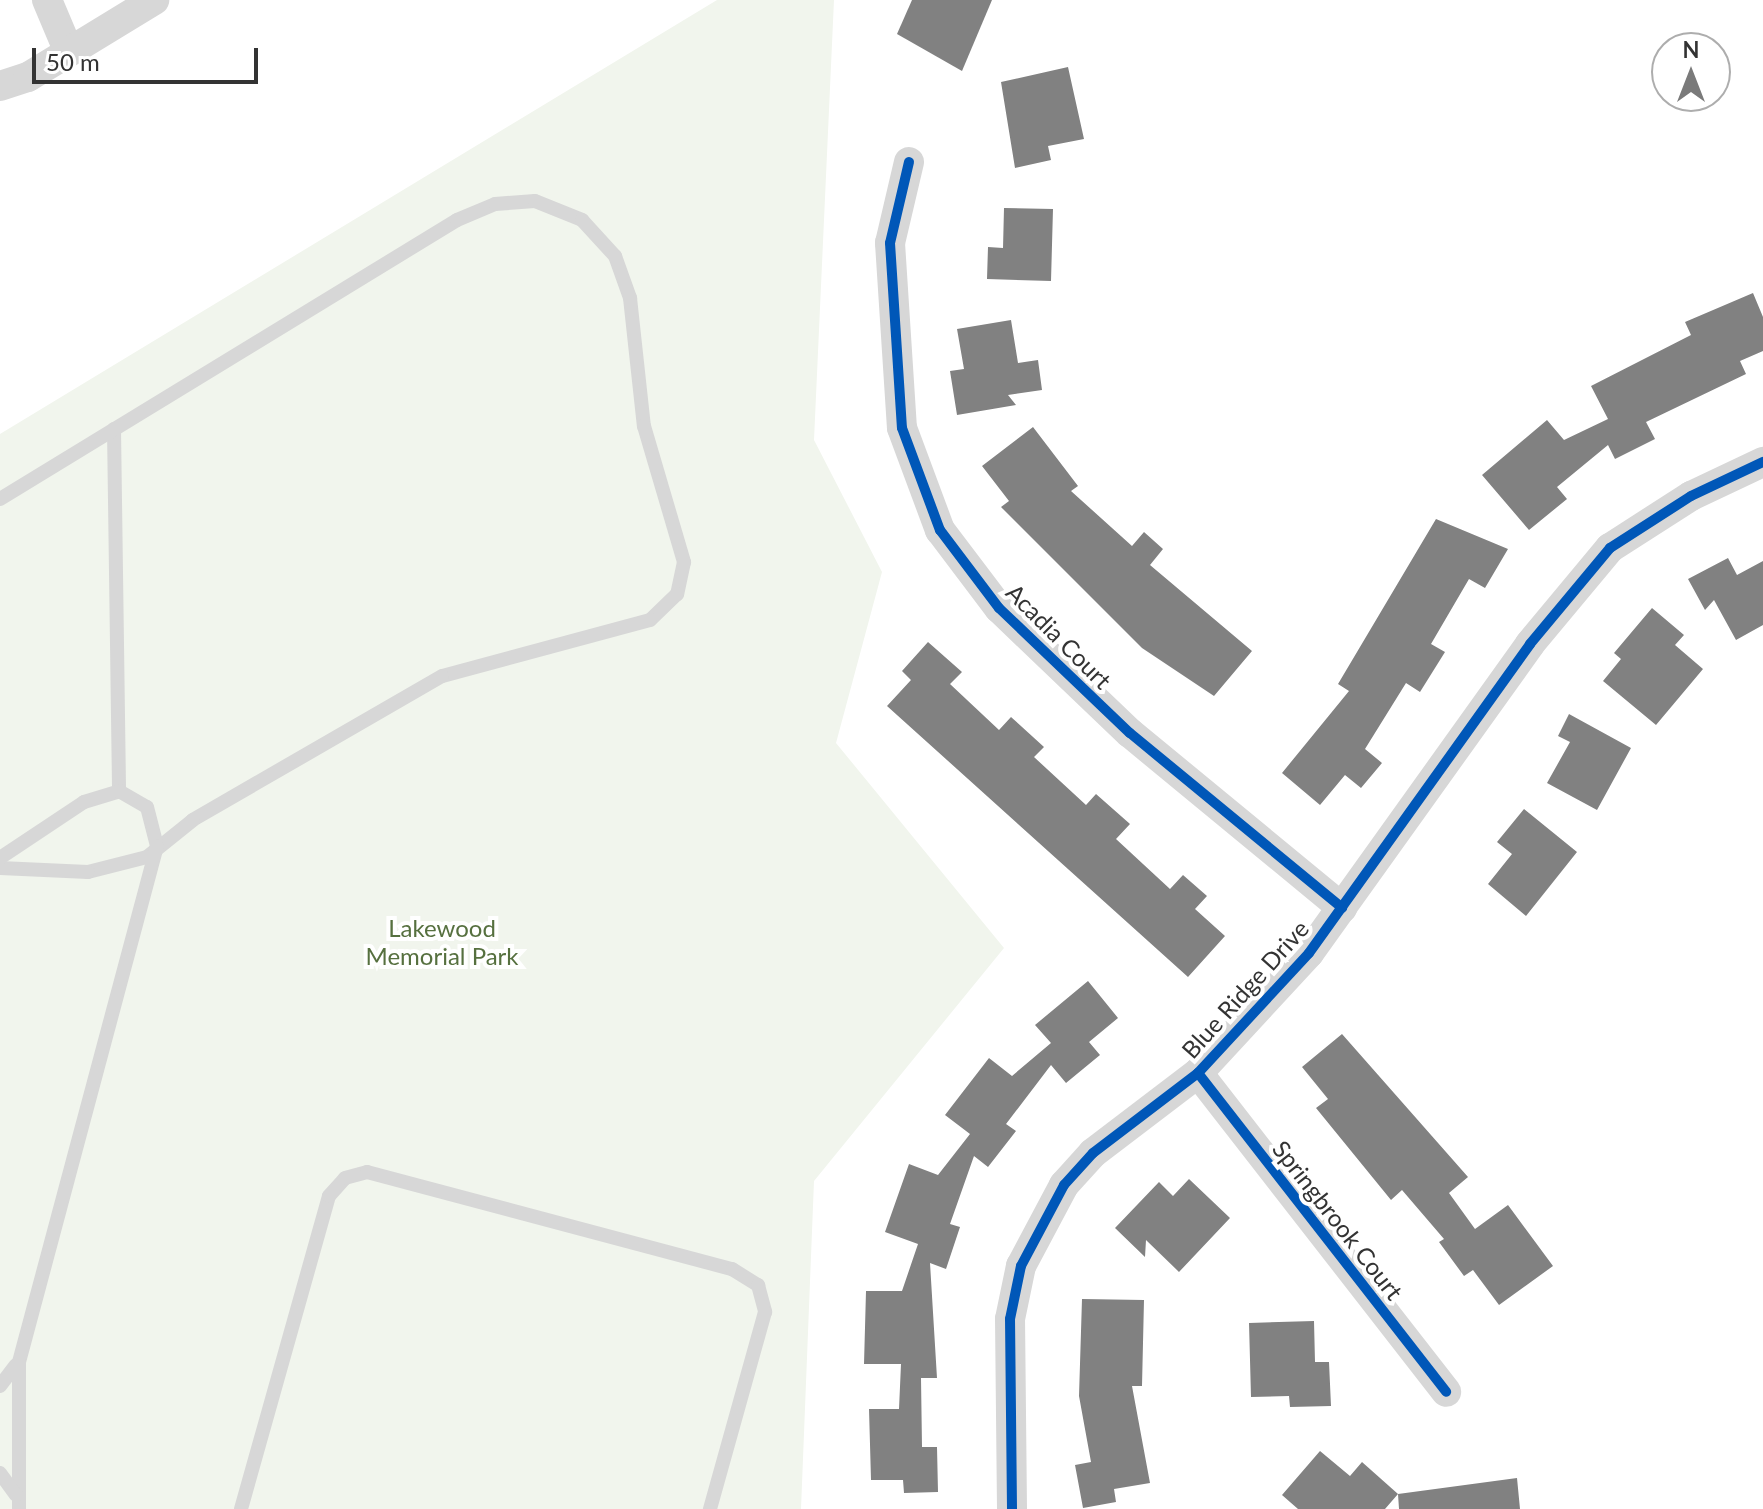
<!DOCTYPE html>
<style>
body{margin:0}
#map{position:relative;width:1763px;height:1509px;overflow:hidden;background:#fff;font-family:Lato,sans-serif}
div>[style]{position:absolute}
.green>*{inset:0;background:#f1f5ed}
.building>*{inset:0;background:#818181}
.service>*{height:14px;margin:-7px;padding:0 7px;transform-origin:7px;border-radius:7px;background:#d7d7d7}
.minor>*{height:30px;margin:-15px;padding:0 15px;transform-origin:15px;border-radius:15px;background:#d7d7d7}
.cycleway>*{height:10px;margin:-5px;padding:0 5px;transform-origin:5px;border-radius:5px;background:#0057b8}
span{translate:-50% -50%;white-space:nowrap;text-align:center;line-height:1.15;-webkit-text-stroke:8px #fff;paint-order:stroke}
.street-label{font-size:24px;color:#333}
.park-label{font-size:24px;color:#56703f}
.north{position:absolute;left:1651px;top:32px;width:80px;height:80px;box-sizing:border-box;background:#fff;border:2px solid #adadad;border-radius:50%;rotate:0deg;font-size:22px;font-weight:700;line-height:32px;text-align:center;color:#333}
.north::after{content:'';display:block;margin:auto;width:28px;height:36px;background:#7a7a7a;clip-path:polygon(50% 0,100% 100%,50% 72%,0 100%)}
.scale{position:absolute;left:32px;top:48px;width:226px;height:36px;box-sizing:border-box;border:4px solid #333;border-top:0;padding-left:10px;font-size:24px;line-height:28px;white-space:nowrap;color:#333;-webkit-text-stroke:6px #fff;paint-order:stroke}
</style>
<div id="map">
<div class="green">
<i style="clip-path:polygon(717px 0,834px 0,814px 440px,882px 572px,836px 743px,1004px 948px,814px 1181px,801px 1509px,0 1509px,0 434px)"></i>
</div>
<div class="building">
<i style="clip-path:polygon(912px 0,992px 0,962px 71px,897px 34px)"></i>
<i style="clip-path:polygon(1068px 67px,1084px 139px,1048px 146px,1051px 160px,1015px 168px,1001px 82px)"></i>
<i style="clip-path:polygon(1004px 208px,1053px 209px,1051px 281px,987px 279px,988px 247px,1003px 248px)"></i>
<i style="clip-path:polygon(1753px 293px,1763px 317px,1763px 351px,1740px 361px,1746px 374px,1646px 422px,1655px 439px,1615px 459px,1608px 445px,1557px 487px,1567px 499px,1529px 530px,1482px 475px,1547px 420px,1564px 440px,1608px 419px,1591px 386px,1691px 335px,1685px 322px)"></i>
<i style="clip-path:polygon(1011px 320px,1018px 363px,1038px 360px,1042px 390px,1008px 395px,1016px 405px,957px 415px,950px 371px,964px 369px,957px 329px)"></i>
<i style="clip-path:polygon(1033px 427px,1078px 486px,1071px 491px,1132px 546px,1144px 532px,1163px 549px,1150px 565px,1252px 651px,1214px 696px,1142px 648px,1001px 507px,1009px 501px,982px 466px)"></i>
<i style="clip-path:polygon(1436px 519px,1508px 549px,1485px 588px,1469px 579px,1431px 644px,1445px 652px,1420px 692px,1406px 683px,1365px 749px,1382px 763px,1361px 788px,1345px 775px,1320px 805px,1282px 773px,1349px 691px,1338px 684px)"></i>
<i style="clip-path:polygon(1728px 558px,1737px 575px,1763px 561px,1763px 625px,1736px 640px,1714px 600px,1705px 610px,1688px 579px)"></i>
<i style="clip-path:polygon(1652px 608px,1684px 635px,1675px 645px,1703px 669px,1656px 725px,1603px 681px,1621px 659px,1614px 653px)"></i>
<i style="clip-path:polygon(928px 642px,962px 672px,950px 684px,999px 730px,1011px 717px,1044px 747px,1034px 757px,1086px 805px,1096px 794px,1130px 824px,1116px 839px,1170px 889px,1183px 875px,1207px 896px,1195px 909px,1225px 936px,1188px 977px,887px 706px,911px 680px,902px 671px)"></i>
<i style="clip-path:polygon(1569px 714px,1631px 748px,1597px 810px,1547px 783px,1570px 742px,1558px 736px)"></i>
<i style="clip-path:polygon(1524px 809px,1577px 852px,1526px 916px,1488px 884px,1512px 854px,1497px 842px)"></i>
<i style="clip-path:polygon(1088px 981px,1118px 1018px,1089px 1042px,1100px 1055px,1066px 1083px,1051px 1065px,1006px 1124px,1016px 1131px,988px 1167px,974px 1156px,950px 1224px,960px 1227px,946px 1269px,930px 1263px,937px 1378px,921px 1378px,922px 1447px,937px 1447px,938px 1492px,904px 1493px,903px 1480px,871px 1480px,869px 1409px,899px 1409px,901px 1364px,864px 1364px,866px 1291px,902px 1291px,918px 1244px,885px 1232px,909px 1164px,938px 1175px,970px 1134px,945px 1115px,989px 1058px,1012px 1076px,1051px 1043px,1035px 1025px)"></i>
<i style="clip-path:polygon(1342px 1034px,1468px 1177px,1449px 1193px,1475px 1229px,1508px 1205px,1553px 1266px,1499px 1305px,1473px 1270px,1464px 1276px,1439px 1242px,1444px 1239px,1402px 1190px,1391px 1200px,1316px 1108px,1328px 1099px,1302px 1067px)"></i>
<i style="clip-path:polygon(1189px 1179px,1230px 1218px,1179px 1272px,1146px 1240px,1145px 1257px,1115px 1228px,1159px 1182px,1173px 1196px)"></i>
<i style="clip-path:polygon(1082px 1299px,1144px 1300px,1142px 1386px,1132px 1386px,1150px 1483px,1114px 1489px,1116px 1502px,1083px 1508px,1075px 1465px,1091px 1462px,1079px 1396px)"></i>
<i style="clip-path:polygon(1314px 1321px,1315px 1362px,1329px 1362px,1331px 1406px,1290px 1407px,1289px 1396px,1251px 1397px,1249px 1323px)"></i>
<i style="clip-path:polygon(1320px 1451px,1350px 1476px,1362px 1462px,1398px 1494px,1517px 1478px,1520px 1509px,1399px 1509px,1398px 1494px,1385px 1509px,1298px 1509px,1282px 1495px)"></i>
</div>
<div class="service">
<i style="left:114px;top:429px;width:362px;rotate:89.2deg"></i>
<i style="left:0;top:499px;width:535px;rotate:-31.4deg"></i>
<i style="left:457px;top:220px;width:41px;rotate:-22.8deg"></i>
<i style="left:495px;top:204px;width:40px;rotate:-4.3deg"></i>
<i style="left:535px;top:201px;width:51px;rotate:22deg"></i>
<i style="left:582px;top:220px;width:49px;rotate:47.5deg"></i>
<i style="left:615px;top:256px;width:45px;rotate:70.3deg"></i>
<i style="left:630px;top:298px;width:129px;rotate:83.8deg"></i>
<i style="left:644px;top:426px;width:142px;rotate:73.6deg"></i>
<i style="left:684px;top:562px;width:33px;rotate:102deg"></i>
<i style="left:677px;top:594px;width:37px;rotate:136deg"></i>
<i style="left:650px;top:620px;width:215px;rotate:164.9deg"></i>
<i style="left:442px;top:676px;width:288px;rotate:150deg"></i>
<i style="left:193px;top:820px;width:59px;rotate:141.2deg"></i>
<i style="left:147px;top:857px;width:61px;rotate:165.7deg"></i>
<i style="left:88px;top:872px;width:88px;rotate:-177.4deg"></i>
<i style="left:0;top:858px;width:101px;rotate:-33.7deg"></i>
<i style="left:84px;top:802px;width:37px;rotate:-17deg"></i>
<i style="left:119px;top:791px;width:32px;rotate:30deg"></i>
<i style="left:147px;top:807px;width:40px;rotate:75.6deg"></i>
<i style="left:157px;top:846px;width:534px;rotate:104.97deg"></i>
<i style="left:19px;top:1362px;width:147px;rotate:90deg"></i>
<i style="left:0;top:1386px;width:26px;rotate:-53deg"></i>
<i style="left:0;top:1473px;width:27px;rotate:54deg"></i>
<i style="left:241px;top:1509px;width:325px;rotate:-74.3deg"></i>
<i style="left:329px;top:1196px;width:24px;rotate:-48deg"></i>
<i style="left:345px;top:1178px;width:23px;rotate:-15deg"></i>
<i style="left:367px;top:1172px;width:378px;rotate:14.9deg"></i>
<i style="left:732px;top:1269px;width:31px;rotate:32deg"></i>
<i style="left:758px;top:1285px;width:28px;rotate:75deg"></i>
<i style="left:765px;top:1312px;width:205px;rotate:105.6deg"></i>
</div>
<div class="minor">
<i style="left:47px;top:0;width:56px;rotate:67.1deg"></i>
<i style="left:0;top:86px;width:29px;rotate:-18deg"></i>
<i style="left:28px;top:77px;width:148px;rotate:-31.4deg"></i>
<i style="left:909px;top:162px;width:83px;rotate:103.2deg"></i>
<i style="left:890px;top:243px;width:185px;rotate:86.3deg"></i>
<i style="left:902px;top:428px;width:109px;rotate:69.6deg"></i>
<i style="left:940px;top:530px;width:98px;rotate:52.9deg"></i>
<i style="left:999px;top:608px;width:181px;rotate:43.7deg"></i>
<i style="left:1130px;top:733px;width:275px;rotate:39.5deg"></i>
<i style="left:1198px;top:1073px;width:404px;rotate:52.1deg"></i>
<i style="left:1012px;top:1509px;width:190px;rotate:-90.6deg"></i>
<i style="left:1010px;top:1319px;width:54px;rotate:-78.3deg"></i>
<i style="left:1021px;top:1266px;width:92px;rotate:-62deg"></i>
<i style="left:1064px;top:1185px;width:43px;rotate:-47.8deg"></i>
<i style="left:1093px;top:1153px;width:132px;rotate:-37.3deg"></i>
<i style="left:1198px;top:1073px;width:163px;rotate:-47.2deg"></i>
<i style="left:1309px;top:953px;width:380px;rotate:-54.4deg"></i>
<i style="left:1530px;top:644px;width:125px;rotate:-50.2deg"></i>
<i style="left:1610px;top:548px;width:96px;rotate:-32.7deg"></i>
<i style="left:1691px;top:496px;width:80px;rotate:-25.3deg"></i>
</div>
<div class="cycleway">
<i style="left:909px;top:162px;width:83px;rotate:103.2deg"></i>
<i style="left:890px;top:243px;width:185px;rotate:86.3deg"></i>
<i style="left:902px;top:428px;width:109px;rotate:69.6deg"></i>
<i style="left:940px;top:530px;width:98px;rotate:52.9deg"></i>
<i style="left:999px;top:608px;width:181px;rotate:43.7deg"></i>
<i style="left:1130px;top:733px;width:275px;rotate:39.5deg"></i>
<i style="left:1198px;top:1073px;width:404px;rotate:52.1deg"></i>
<i style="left:1012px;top:1509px;width:190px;rotate:-90.6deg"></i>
<i style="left:1010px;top:1319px;width:54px;rotate:-78.3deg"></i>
<i style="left:1021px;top:1266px;width:92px;rotate:-62deg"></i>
<i style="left:1064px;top:1185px;width:43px;rotate:-47.8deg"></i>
<i style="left:1093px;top:1153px;width:132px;rotate:-37.3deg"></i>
<i style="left:1198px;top:1073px;width:163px;rotate:-47.2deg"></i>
<i style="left:1309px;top:953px;width:380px;rotate:-54.4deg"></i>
<i style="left:1530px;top:644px;width:125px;rotate:-50.2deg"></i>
<i style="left:1610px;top:548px;width:96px;rotate:-32.7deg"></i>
<i style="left:1691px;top:496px;width:80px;rotate:-25.3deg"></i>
</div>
<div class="street-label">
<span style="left:1059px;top:636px;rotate:45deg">Acadia Court</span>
<span style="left:1245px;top:989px;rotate:-48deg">Blue Ridge Drive</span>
<span style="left:1338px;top:1220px;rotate:52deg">Springbrook Court</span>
</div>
<div class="park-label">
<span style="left:442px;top:942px">Lakewood<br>Memorial Park</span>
</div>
<div class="north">N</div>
<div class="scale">50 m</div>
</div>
